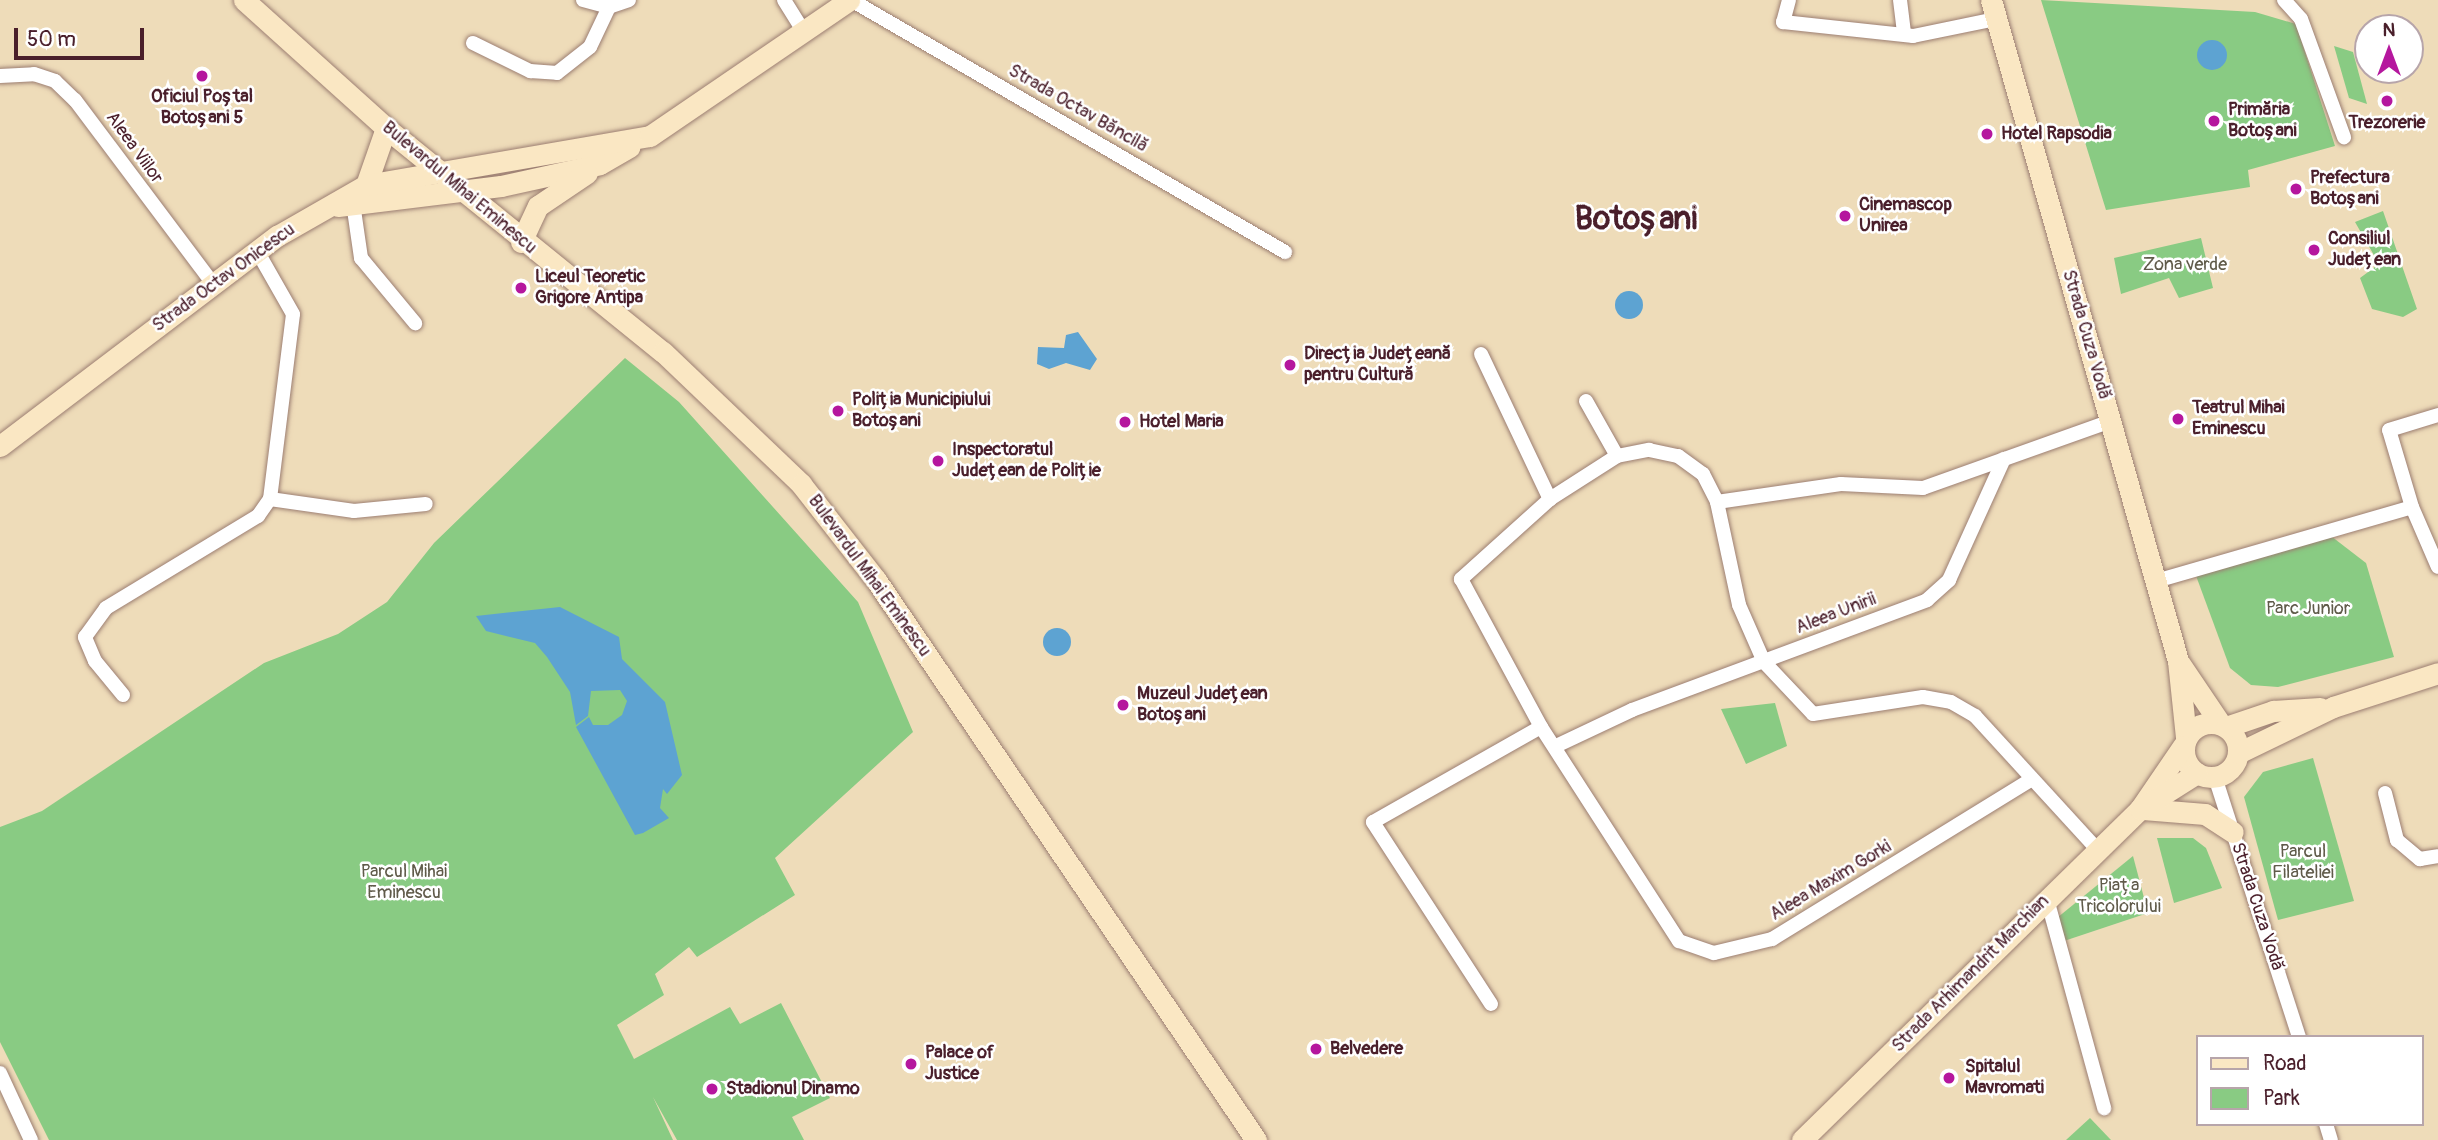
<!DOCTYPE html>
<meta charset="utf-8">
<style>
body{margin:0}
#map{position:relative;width:2438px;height:1140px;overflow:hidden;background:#eedcb9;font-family:Pangolin,sans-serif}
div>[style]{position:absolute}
.green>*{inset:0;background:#89cb83}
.water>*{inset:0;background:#5da3d2}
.round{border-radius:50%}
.roads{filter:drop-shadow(0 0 2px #9c7e72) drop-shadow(0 0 2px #9c7e72)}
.street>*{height:14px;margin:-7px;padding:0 7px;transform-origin:7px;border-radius:7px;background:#fff}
.secondary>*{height:21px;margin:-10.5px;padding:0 10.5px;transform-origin:10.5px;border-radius:10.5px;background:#fae7c3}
.secondary>.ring{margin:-10.5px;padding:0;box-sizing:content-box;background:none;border:21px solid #fae7c3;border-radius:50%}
.dots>*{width:19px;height:19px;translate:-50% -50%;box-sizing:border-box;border:4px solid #fff;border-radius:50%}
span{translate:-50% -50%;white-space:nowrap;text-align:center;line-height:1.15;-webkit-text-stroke:5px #fff;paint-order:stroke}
.poi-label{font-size:18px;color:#4a1f2b;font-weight:700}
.left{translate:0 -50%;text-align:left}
.street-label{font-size:18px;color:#4a1f2b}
.park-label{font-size:18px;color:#605b4a}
.town-label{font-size:32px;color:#4a1f2b;font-weight:700}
.legend{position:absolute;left:2196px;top:1035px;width:228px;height:91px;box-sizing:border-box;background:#fff;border:2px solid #b7a5aa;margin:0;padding:9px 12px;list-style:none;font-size:21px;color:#4a1f2b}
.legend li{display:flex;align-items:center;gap:14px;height:35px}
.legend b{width:35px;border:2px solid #b7a5aa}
.north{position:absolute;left:2354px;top:14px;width:70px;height:70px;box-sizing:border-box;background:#fff;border:2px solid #b7a5aa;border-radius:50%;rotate:0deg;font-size:19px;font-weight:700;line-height:28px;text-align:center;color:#4a1f2b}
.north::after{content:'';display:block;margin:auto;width:24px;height:32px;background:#b5179e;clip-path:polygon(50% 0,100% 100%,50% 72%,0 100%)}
.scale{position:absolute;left:14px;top:28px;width:130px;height:32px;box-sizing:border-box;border:4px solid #4a1f2b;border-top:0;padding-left:9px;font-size:21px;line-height:24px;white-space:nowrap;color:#4a1f2b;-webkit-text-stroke:5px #fff;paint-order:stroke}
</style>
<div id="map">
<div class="green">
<i style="clip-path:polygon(2041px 0,2255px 12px,2296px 24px,2335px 146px,2248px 170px,2250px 187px,2106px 210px)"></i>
<i style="clip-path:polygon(2334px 46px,2353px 52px,2367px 104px,2349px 98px)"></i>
<i style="clip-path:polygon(2383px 211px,2417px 309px,2403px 317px,2372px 309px,2360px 278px,2379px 264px,2355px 222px)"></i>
<i style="clip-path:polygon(2201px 238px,2213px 288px,2179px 298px,2169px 278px,2121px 294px,2114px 258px)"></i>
<i style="clip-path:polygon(625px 358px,679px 402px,858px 602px,913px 732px,775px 858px,795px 895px,697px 957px,689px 947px,655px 974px,664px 995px,617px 1025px,634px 1059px,730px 1007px,740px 1024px,781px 1003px,830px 1098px,792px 1117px,804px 1140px,677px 1140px,653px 1097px,673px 1140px,49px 1140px,0 1042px,0 827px,42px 811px,264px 663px,338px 634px,387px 602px,434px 543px)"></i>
<i style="clip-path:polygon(2327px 533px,2366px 563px,2394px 657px,2278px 687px,2251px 685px,2230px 668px,2195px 573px)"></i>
<i style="clip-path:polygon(1775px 703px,1787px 746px,1746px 764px,1721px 709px)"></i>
<i style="clip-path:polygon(2313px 758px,2354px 901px,2278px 920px,2244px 797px,2263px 772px)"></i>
<i style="clip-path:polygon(2157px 838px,2193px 838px,2206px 848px,2222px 888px,2174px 903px)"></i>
<i style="clip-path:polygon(2133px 856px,2148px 913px,2058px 943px,2052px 922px)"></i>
<i style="clip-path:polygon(2090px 1118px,2111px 1140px,2066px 1140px)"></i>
</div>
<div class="water">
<i class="round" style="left:2197px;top:40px;width:30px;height:30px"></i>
<i class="round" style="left:1615px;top:291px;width:28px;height:28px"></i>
<i style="clip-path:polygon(1078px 332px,1097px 359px,1090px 370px,1066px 363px,1049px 369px,1037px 364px,1038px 347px,1064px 348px,1066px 335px)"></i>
<i style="clip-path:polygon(560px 607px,619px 637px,622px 659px,665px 702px,682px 775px,667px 794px,663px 789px,660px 808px,669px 818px,643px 833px,635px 835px,576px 727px,589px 717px,593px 725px,608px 725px,622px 715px,627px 701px,620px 690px,591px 691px,588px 716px,576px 725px,570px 692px,547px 657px,535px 643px,486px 631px,476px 616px)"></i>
<i class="round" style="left:1043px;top:628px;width:28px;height:28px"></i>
</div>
<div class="roads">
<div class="street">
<i style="left:583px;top:0;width:27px;rotate:15deg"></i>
<i style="left:609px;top:7px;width:21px;rotate:-19deg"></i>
<i style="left:784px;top:0;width:40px;rotate:58deg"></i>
<i style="left:851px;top:0;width:502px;rotate:30.14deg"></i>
<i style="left:1789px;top:0;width:23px;rotate:105deg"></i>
<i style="left:1783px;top:22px;width:131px;rotate:6.1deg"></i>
<i style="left:1913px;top:36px;width:85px;rotate:-11.6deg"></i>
<i style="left:1900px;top:0;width:34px;rotate:83deg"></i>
<i style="left:2284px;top:0;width:25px;rotate:48deg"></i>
<i style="left:2301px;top:19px;width:126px;rotate:70deg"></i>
<i style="left:473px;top:43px;width:64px;rotate:26.2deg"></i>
<i style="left:530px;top:71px;width:27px;rotate:4deg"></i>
<i style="left:557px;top:73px;width:42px;rotate:-38.2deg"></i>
<i style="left:590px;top:47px;width:44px;rotate:-64.6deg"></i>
<i style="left:0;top:76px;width:34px;rotate:-3deg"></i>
<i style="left:34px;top:74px;width:22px;rotate:18deg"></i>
<i style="left:55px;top:81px;width:28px;rotate:44deg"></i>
<i style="left:75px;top:100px;width:231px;rotate:53.1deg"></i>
<i style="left:353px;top:203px;width:56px;rotate:81.7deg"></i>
<i style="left:361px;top:258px;width:85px;rotate:50.3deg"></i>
<i style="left:1481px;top:354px;width:161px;rotate:64.6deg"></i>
<i style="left:1586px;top:401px;width:63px;rotate:60.6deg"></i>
<i style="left:1617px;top:456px;width:33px;rotate:-11deg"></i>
<i style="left:1649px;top:450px;width:30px;rotate:12deg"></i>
<i style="left:1678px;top:456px;width:31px;rotate:36deg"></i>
<i style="left:1703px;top:474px;width:31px;rotate:63deg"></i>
<i style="left:1717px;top:502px;width:105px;rotate:77.9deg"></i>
<i style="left:1739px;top:605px;width:62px;rotate:66.3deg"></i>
<i style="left:1764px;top:662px;width:71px;rotate:46.7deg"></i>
<i style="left:1813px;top:714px;width:111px;rotate:-8.8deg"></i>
<i style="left:1923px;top:697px;width:28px;rotate:10deg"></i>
<i style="left:1951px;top:702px;width:28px;rotate:30deg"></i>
<i style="left:1975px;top:716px;width:180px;rotate:47.5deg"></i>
<i style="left:1617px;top:456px;width:80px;rotate:147.3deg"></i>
<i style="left:1550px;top:499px;width:120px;rotate:138deg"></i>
<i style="left:1461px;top:579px;width:168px;rotate:61.6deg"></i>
<i style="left:1541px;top:727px;width:255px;rotate:57.2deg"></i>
<i style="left:1679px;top:941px;width:37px;rotate:19deg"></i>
<i style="left:1714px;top:953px;width:60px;rotate:-13.6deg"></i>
<i style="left:1772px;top:939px;width:305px;rotate:-31.6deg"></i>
<i style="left:270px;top:499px;width:85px;rotate:8.1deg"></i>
<i style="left:354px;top:511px;width:72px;rotate:-5.6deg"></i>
<i style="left:1717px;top:502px;width:125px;rotate:-8.3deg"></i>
<i style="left:1841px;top:484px;width:82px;rotate:2.8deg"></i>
<i style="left:1923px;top:488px;width:200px;rotate:-19.6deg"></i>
<i style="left:2412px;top:507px;width:65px;rotate:66.6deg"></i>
<i style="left:2156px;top:581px;width:266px;rotate:-16.1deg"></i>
<i style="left:2412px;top:507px;width:80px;rotate:-106.6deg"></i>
<i style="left:2389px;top:430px;width:51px;rotate:-17deg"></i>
<i style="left:123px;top:695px;width:44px;rotate:-129.5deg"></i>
<i style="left:95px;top:661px;width:26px;rotate:-113deg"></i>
<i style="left:85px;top:637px;width:36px;rotate:-54deg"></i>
<i style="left:106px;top:608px;width:178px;rotate:-31.2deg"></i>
<i style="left:258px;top:516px;width:21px;rotate:-55deg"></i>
<i style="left:270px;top:499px;width:186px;rotate:-82.9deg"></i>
<i style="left:293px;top:314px;width:73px;rotate:-119.7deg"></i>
<i style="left:1556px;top:746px;width:84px;rotate:-25.3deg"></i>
<i style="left:1632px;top:710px;width:315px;rotate:-20.4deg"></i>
<i style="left:1927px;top:600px;width:30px;rotate:-42deg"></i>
<i style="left:1949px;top:580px;width:133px;rotate:-65.6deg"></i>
<i style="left:2215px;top:777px;width:273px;rotate:72.1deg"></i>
<i style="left:2385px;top:793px;width:49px;rotate:75.7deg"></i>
<i style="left:2397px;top:840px;width:30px;rotate:40deg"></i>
<i style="left:2420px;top:859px;width:18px;rotate:-9deg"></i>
<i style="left:2047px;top:899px;width:217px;rotate:74.7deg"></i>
<i style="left:1491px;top:1004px;width:217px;rotate:-123deg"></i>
<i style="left:1373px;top:822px;width:193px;rotate:-29.5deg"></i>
<i style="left:0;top:1073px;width:74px;rotate:65.2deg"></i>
<i style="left:2326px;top:1124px;width:17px;rotate:73deg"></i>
</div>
<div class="secondary">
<i style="left:244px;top:0;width:191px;rotate:42deg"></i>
<i style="left:386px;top:128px;width:356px;rotate:39deg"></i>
<i style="left:663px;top:352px;width:191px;rotate:43.7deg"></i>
<i style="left:801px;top:484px;width:122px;rotate:52deg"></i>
<i style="left:876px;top:580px;width:677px;rotate:55.84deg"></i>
<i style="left:1991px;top:0;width:687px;rotate:74.2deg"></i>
<i style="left:2178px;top:661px;width:76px;rotate:84deg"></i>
<i style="left:366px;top:185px;width:60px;rotate:-70.7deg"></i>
<i style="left:338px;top:206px;width:164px;rotate:-7deg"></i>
<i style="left:501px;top:186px;width:101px;rotate:-12.5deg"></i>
<i style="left:600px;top:164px;width:34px;rotate:-30deg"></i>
<i style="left:521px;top:242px;width:40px;rotate:-65deg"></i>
<i style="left:538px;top:206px;width:59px;rotate:-34deg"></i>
<i style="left:0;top:446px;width:348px;rotate:-37.2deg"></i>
<i style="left:277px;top:236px;width:103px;rotate:-29.8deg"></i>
<i style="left:366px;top:185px;width:288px;rotate:-9.8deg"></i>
<i style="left:650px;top:136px;width:241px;rotate:-34.3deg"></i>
<i style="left:2180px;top:664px;width:71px;rotate:55.9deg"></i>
<i class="ring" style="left:2184px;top:723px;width:33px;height:33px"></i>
<i style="left:2226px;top:727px;width:50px;rotate:-18.8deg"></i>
<i style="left:2273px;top:711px;width:47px;rotate:-3.7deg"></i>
<i style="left:2238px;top:753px;width:106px;rotate:-25.8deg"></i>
<i style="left:2333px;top:707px;width:110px;rotate:-17.9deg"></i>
<i style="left:2140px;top:809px;width:76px;rotate:-55.7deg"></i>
<i style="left:2143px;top:809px;width:62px;rotate:4.6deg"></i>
<i style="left:2205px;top:814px;width:33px;rotate:33deg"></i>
<i style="left:1802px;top:1140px;width:473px;rotate:-44.4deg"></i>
<i style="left:2140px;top:809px;width:67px;rotate:-32.3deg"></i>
</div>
</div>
<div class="dots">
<i style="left:202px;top:76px;background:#b5179e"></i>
<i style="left:2387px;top:101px;background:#b5179e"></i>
<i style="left:2214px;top:121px;background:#b5179e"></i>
<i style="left:1987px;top:134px;background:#b5179e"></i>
<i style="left:2296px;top:189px;background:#b5179e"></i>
<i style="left:1845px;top:216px;background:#b5179e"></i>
<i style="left:2314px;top:250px;background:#b5179e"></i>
<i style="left:521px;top:288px;background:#b5179e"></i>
<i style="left:1290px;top:365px;background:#b5179e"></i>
<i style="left:838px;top:411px;background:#b5179e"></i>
<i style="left:2178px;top:419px;background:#b5179e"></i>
<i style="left:1125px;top:422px;background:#b5179e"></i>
<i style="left:938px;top:461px;background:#b5179e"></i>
<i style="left:1123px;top:705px;background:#b5179e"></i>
<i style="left:1316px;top:1049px;background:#b5179e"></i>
<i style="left:911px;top:1064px;background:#b5179e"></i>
<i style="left:1949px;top:1078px;background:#b5179e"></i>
<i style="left:712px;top:1089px;background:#b5179e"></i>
</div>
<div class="poi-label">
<span style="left:202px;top:108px">Oficiul Poștal<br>Botoșani 5</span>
<span class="left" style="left:2228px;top:121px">Primăria<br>Botoșani</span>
<span style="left:2387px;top:123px">Trezorerie</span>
<span class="left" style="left:2001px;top:134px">Hotel Rapsodia</span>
<span class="left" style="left:2310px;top:189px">Prefectura<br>Botoșani</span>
<span class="left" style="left:1859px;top:216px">Cinemascop<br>Unirea</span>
<span class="left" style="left:2328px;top:250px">Consiliul<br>Județean</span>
<span class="left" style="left:535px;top:288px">Liceul Teoretic<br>Grigore Antipa</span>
<span class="left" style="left:1304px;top:365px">Direcția Județeană<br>pentru Cultură</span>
<span class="left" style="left:852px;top:411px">Poliția Municipiului<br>Botoșani</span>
<span class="left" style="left:2192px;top:419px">Teatrul Mihai<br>Eminescu</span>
<span class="left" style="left:1139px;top:422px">Hotel Maria</span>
<span class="left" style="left:952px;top:461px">Inspectoratul<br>Județean de Poliție</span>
<span class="left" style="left:1137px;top:705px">Muzeul Județean<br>Botoșani</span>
<span class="left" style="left:1330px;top:1049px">Belvedere</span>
<span class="left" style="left:925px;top:1064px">Palace of<br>Justice</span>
<span class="left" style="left:1965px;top:1078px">Spitalul<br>Mavromati</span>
<span class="left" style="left:726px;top:1089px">Stadionul Dinamo</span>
</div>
<div class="street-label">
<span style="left:1078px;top:109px;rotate:30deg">Strada Octav Băncilă</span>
<span style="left:134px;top:148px;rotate:54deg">Aleea Viilor</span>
<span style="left:459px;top:188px;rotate:40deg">Bulevardul Mihai Eminescu</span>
<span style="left:224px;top:278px;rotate:-36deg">Strada Octav Onicescu</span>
<span style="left:2086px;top:335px;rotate:74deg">Strada Cuza Vodă</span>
<span style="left:869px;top:576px;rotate:54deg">Bulevardul Mihai Eminescu</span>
<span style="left:1836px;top:614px;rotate:-21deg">Aleea Unirii</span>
<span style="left:1831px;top:881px;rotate:-31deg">Aleea Maxim Gorki</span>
<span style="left:2257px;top:907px;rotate:72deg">Strada Cuza Vodă</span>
<span style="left:1971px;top:974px;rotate:-45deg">Strada Arhimandrit Marchian</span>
</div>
<div class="park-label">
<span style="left:2185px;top:265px">Zona verde</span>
<span style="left:2308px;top:609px">Parc Junior</span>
<span style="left:2303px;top:863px">Parcul<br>Filateliei</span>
<span style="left:404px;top:883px">Parcul Mihai<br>Eminescu</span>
<span style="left:2119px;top:897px">Piața<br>Tricolorului</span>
</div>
<div class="town-label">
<span style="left:1636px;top:219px">Botoșani</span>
</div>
<ul class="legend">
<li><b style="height:9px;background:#fae7c3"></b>Road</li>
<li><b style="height:19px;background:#89cb83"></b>Park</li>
</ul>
<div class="north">N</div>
<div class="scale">50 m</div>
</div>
